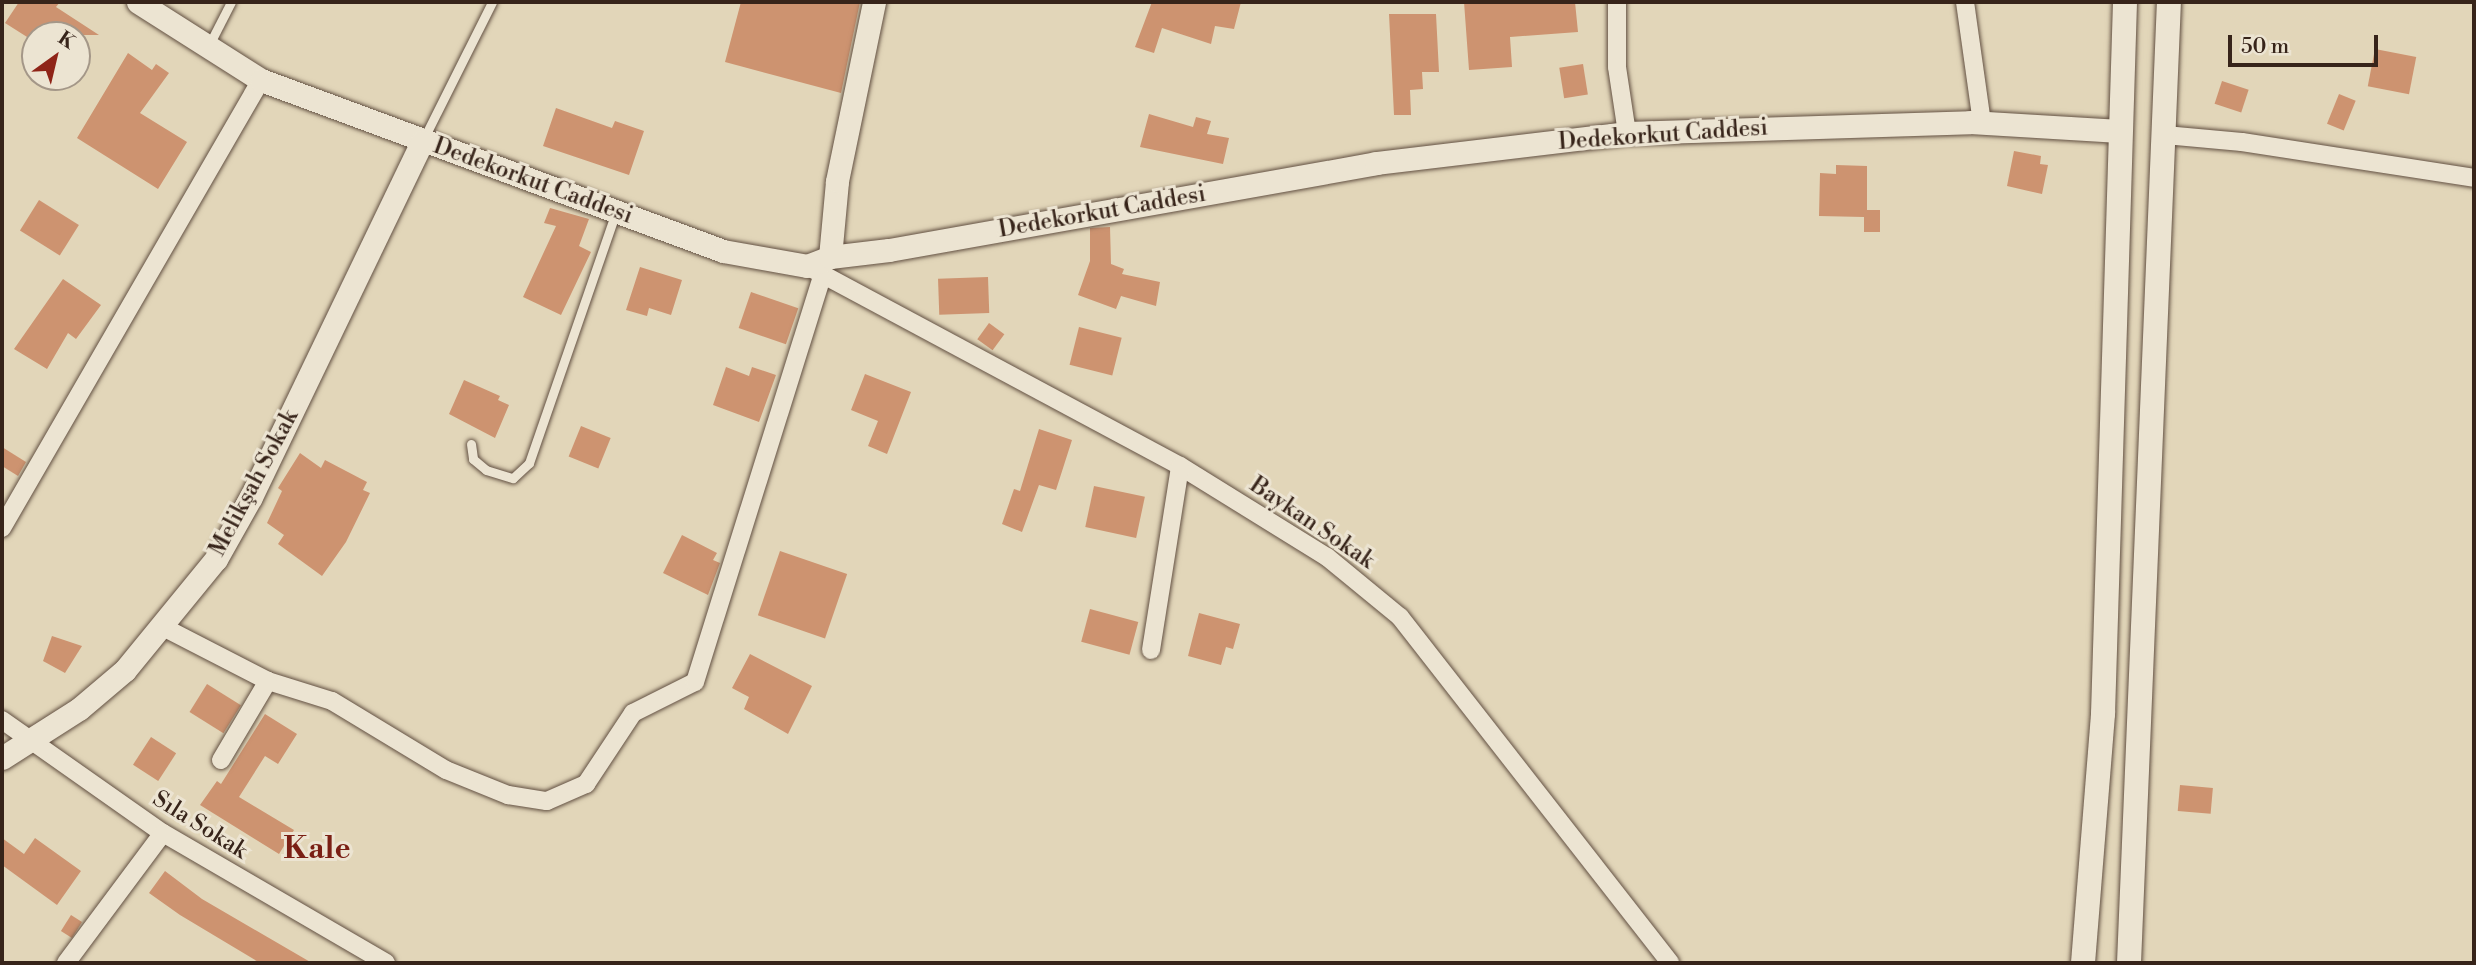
<!DOCTYPE html>
<meta charset="utf-8">
<style>
body{margin:0}
#map{position:relative;width:2476px;height:965px;overflow:hidden;background:#e2d6b9;font-family:"Libre Bodoni",serif}
div>[style]{position:absolute}
.building>*{inset:0;background:#cd9370;transform-origin:0 0}
.roads{filter:drop-shadow(0 0 2px #625042) drop-shadow(0 0 2px #625042)}
.service>*{height:9px;margin:-4.5px;padding:0 4.5px;transform-origin:4.5px;border-radius:4.5px;background:#ece4d2}
.minor>*{height:18px;margin:-9px;padding:0 9px;transform-origin:9px;border-radius:9px;background:#ece4d2}
.tertiary>*{height:23px;margin:-11.5px;padding:0 11.5px;transform-origin:11.5px;border-radius:11.5px;background:#ece4d2}
.secondary>*{height:24px;margin:-12px;padding:0 12px;transform-origin:12px;border-radius:12px;background:#ece4d2}
span{translate:-50% -50%;white-space:nowrap;text-align:center;line-height:1.15;-webkit-text-stroke:6px #ece4d2;paint-order:stroke}
.street-label{font-size:23px;color:#37241a}
.district-label{font-size:30px;color:#7a1f14;font-weight:700}
.frame{position:absolute;inset:0;border:4px solid #37241a;pointer-events:none}
.north{position:absolute;left:21px;top:21px;width:70px;height:70px;box-sizing:border-box;background:#ece4d2;border:2px solid #a49788;border-radius:50%;rotate:34deg;font-size:19px;font-weight:700;line-height:28px;text-align:center;color:#37241a}
.north::after{content:'';display:block;margin:auto;width:24px;height:32px;background:#8f2418;clip-path:polygon(50% 0,100% 100%,50% 72%,0 100%)}
.scale{position:absolute;left:2228px;top:35px;width:150px;height:32px;box-sizing:border-box;border:4px solid #37241a;border-top:0;padding-left:9px;font-size:21px;line-height:24px;white-space:nowrap;color:#37241a;-webkit-text-stroke:5px #ece4d2;paint-order:stroke}
</style>
<div id="map">
<div class="building">
<i style="clip-path:polygon(19px 2px,60px 2px,56px 7px,99px 35px,35px 35px,35px 42px,5px 23px)"></i>
<i style="clip-path:polygon(741px 2px,860px 2px,841px 93px,725px 62px)"></i>
<i style="clip-path:polygon(1152px 2px,1241px 2px,1234px 29px,1215px 26px,1211px 44px,1162px 28px,1154px 53px,1135px 47px)"></i>
<i style="clip-path:polygon(1464px 2px,1575px 2px,1578px 32px,1510px 37px,1512px 67px,1469px 70px)"></i>
<i style="clip-path:polygon(1389px 14px,1436px 14px,1439px 72px,1422px 72px,1423px 89px,1410px 90px,1411px 115px,1394px 115px)"></i>
<i style="left:2375px;top:49px;width:42px;height:38px;rotate:11deg"></i>
<i style="clip-path:polygon(128px 53px,152px 70px,156px 64px,169px 73px,140px 113px,187px 142px,158px 189px,77px 138px)"></i>
<i style="left:1583px;top:64px;width:31px;height:24px;rotate:81deg"></i>
<i style="left:2222px;top:81px;width:28px;height:24px;rotate:18deg"></i>
<i style="left:2339px;top:94px;width:18px;height:32px;rotate:22deg"></i>
<i style="clip-path:polygon(556px 108px,612px 128px,615px 121px,644px 131px,629px 175px,543px 146px)"></i>
<i style="clip-path:polygon(1149px 114px,1193px 127px,1196px 117px,1211px 121px,1207px 134px,1229px 138px,1223px 164px,1140px 147px)"></i>
<i style="clip-path:polygon(2014px 151px,2041px 156px,2040px 164px,2048px 165px,2042px 194px,2007px 186px)"></i>
<i style="clip-path:polygon(1836px 165px,1867px 166px,1867px 210px,1880px 210px,1880px 232px,1864px 232px,1864px 217px,1819px 216px,1820px 173px,1836px 174px)"></i>
<i style="left:39px;top:200px;width:47px;height:36px;rotate:32deg"></i>
<i style="clip-path:polygon(550px 208px,589px 219px,579px 246px,591px 252px,561px 315px,523px 297px,556px 226px,544px 223px)"></i>
<i style="clip-path:polygon(1110px 227px,1111px 264px,1124px 269px,1122px 274px,1160px 282px,1156px 306px,1121px 296px,1116px 309px,1078px 295px,1090px 261px,1090px 228px)"></i>
<i style="clip-path:polygon(640px 267px,682px 280px,671px 315px,649px 308px,647px 316px,626px 310px)"></i>
<i style="left:988px;top:277px;width:36px;height:50px;rotate:88deg"></i>
<i style="clip-path:polygon(63px 279px,101px 305px,76px 339px,68px 333px,47px 369px,14px 349px)"></i>
<i style="left:751px;top:292px;width:50px;height:38px;rotate:19deg"></i>
<i style="left:989px;top:323px;width:19px;height:20px;rotate:36deg"></i>
<i style="left:1079px;top:327px;width:44px;height:39px;rotate:14deg"></i>
<i style="clip-path:polygon(726px 367px,749px 376px,752px 367px,776px 375px,759px 422px,713px 405px)"></i>
<i style="clip-path:polygon(865px 374px,911px 392px,887px 454px,868px 446px,878px 421px,851px 410px)"></i>
<i style="clip-path:polygon(464px 380px,500px 396px,498px 400px,509px 405px,495px 438px,449px 414px)"></i>
<i style="left:581px;top:426px;width:32px;height:33px;rotate:22deg"></i>
<i style="clip-path:polygon(1039px 429px,1072px 440px,1056px 490px,1039px 485px,1022px 532px,1002px 524px,1014px 489px,1020px 491px)"></i>
<i style="clip-path:polygon(2px 447px,26px 462px,18px 476px,2px 466px)"></i>
<i style="clip-path:polygon(300px 453px,321px 468px,325px 460px,367px 482px,363px 490px,370px 493px,346px 542px,322px 576px,278px 544px,284px 535px,267px 523px,282px 491px,278px 488px)"></i>
<i style="left:1094px;top:486px;width:52px;height:42px;rotate:12deg"></i>
<i style="clip-path:polygon(682px 535px,717px 553px,713px 560px,720px 563px,708px 595px,663px 573px)"></i>
<i style="left:780px;top:551px;width:71px;height:68px;rotate:19deg"></i>
<i style="left:1090px;top:609px;width:50px;height:34px;rotate:15deg"></i>
<i style="clip-path:polygon(1199px 613px,1240px 624px,1233px 649px,1226px 647px,1221px 665px,1188px 656px)"></i>
<i style="clip-path:polygon(52px 636px,82px 646px,65px 673px,43px 661px)"></i>
<i style="clip-path:polygon(750px 654px,812px 686px,788px 734px,744px 709px,749px 697px,732px 688px)"></i>
<i style="left:207px;top:684px;width:40px;height:33px;rotate:32deg"></i>
<i style="clip-path:polygon(265px 714px,297px 734px,278px 764px,265px 756px,239px 797px,294px 830px,279px 854px,200px 805px,217px 781px,221px 784px)"></i>
<i style="left:151px;top:737px;width:30px;height:33px;rotate:33deg"></i>
<i style="left:2180px;top:785px;width:33px;height:26px;rotate:5deg"></i>
<i style="clip-path:polygon(2px 838px,24px 854px,35px 838px,81px 871px,57px 905px,2px 865px)"></i>
<i style="clip-path:polygon(165px 871px,202px 899px,312px 963px,260px 963px,180px 915px,149px 893px)"></i>
<i style="left:71px;top:915px;width:13px;height:19px;rotate:32deg"></i>
</div>
<div class="roads">
<div class="service">
<i style="left:209px;top:45px;width:48px;rotate:-62.9deg"></i>
<i style="left:423px;top:140px;width:154px;rotate:-63.4deg"></i>
<i style="left:471px;top:444px;width:15px;rotate:82deg"></i>
<i style="left:473px;top:459px;width:17px;rotate:40deg"></i>
<i style="left:486px;top:470px;width:28px;rotate:17deg"></i>
<i style="left:513px;top:478px;width:22px;rotate:-43deg"></i>
<i style="left:529px;top:463px;width:266px;rotate:-70.9deg"></i>
</div>
<div class="minor">
<i style="left:1617px;top:2px;width:65px;rotate:90deg"></i>
<i style="left:1617px;top:67px;width:67px;rotate:81.4deg"></i>
<i style="left:1965px;top:2px;width:122px;rotate:82deg"></i>
<i style="left:2165px;top:135px;width:77px;rotate:5.2deg"></i>
<i style="left:2242px;top:142px;width:235px;rotate:8.8deg"></i>
<i style="left:807px;top:266px;width:423px;rotate:28.2deg"></i>
<i style="left:1180px;top:466px;width:173px;rotate:31.8deg"></i>
<i style="left:1327px;top:557px;width:94px;rotate:39.4deg"></i>
<i style="left:1400px;top:617px;width:439px;rotate:52deg"></i>
<i style="left:2px;top:528px;width:517px;rotate:-59.97deg"></i>
<i style="left:163px;top:627px;width:118px;rotate:27.2deg"></i>
<i style="left:268px;top:681px;width:67px;rotate:17.4deg"></i>
<i style="left:332px;top:701px;width:133px;rotate:31.2deg"></i>
<i style="left:446px;top:770px;width:67px;rotate:22deg"></i>
<i style="left:508px;top:795px;width:39px;rotate:9deg"></i>
<i style="left:547px;top:801px;width:43px;rotate:-23.6deg"></i>
<i style="left:586px;top:784px;width:85px;rotate:-56.5deg"></i>
<i style="left:633px;top:713px;width:69px;rotate:-26.6deg"></i>
<i style="left:695px;top:682px;width:424px;rotate:-72.6deg"></i>
<i style="left:1151px;top:650px;width:186px;rotate:-81deg"></i>
<i style="left:2px;top:720px;width:197px;rotate:35.1deg"></i>
<i style="left:163px;top:833px;width:258px;rotate:30.2deg"></i>
<i style="left:221px;top:760px;width:92px;rotate:-59.3deg"></i>
<i style="left:66px;top:963px;width:162px;rotate:-53.3deg"></i>
</div>
<div class="tertiary">
<i style="left:138px;top:2px;width:146px;rotate:32.4deg"></i>
<i style="left:261px;top:80px;width:493px;rotate:20.3deg"></i>
<i style="left:723px;top:251px;width:85px;rotate:10.1deg"></i>
<i style="left:807px;top:266px;width:25px;rotate:-21deg"></i>
<i style="left:830px;top:257px;width:59px;rotate:-6.8deg"></i>
<i style="left:889px;top:250px;width:495px;rotate:-10.1deg"></i>
<i style="left:1376px;top:163px;width:253px;rotate:-6.8deg"></i>
<i style="left:1627px;top:133px;width:343px;rotate:-1.8deg"></i>
<i style="left:1970px;top:122px;width:150px;rotate:3.4deg"></i>
<i style="left:830px;top:257px;width:76px;rotate:-84.7deg"></i>
<i style="left:837px;top:181px;width:183px;rotate:-78.3deg"></i>
<i style="left:2px;top:758px;width:91px;rotate:-32.5deg"></i>
<i style="left:79px;top:709px;width:60px;rotate:-40.3deg"></i>
<i style="left:125px;top:670px;width:144px;rotate:-50.7deg"></i>
<i style="left:216px;top:559px;width:71px;rotate:-60.6deg"></i>
<i style="left:251px;top:497px;width:394px;rotate:-64.3deg"></i>
</div>
<div class="secondary">
<i style="left:2083px;top:963px;width:250px;rotate:-85.4deg"></i>
<i style="left:2103px;top:714px;width:712px;rotate:-88.23deg"></i>
<i style="left:2129px;top:963px;width:962px;rotate:-87.62deg"></i>
</div>
</div>
<div class="street-label">
<span style="left:1663px;top:135px;rotate:-4deg">Dedekorkut Caddesi</span>
<span style="left:533px;top:181px;rotate:20deg">Dedekorkut Caddesi</span>
<span style="left:1102px;top:212px;rotate:-10deg">Dedekorkut Caddesi</span>
<span style="left:254px;top:483px;rotate:-62deg">Melikşah Sokak</span>
<span style="left:1312px;top:523px;rotate:34deg">Baykan Sokak</span>
<span style="left:200px;top:825px;rotate:32deg">Sıla Sokak</span>
</div>
<div class="district-label">
<span style="left:317px;top:849px">Kale</span>
</div>
<div class="frame"></div>
<div class="north">K</div>
<div class="scale">50 m</div>
</div>
